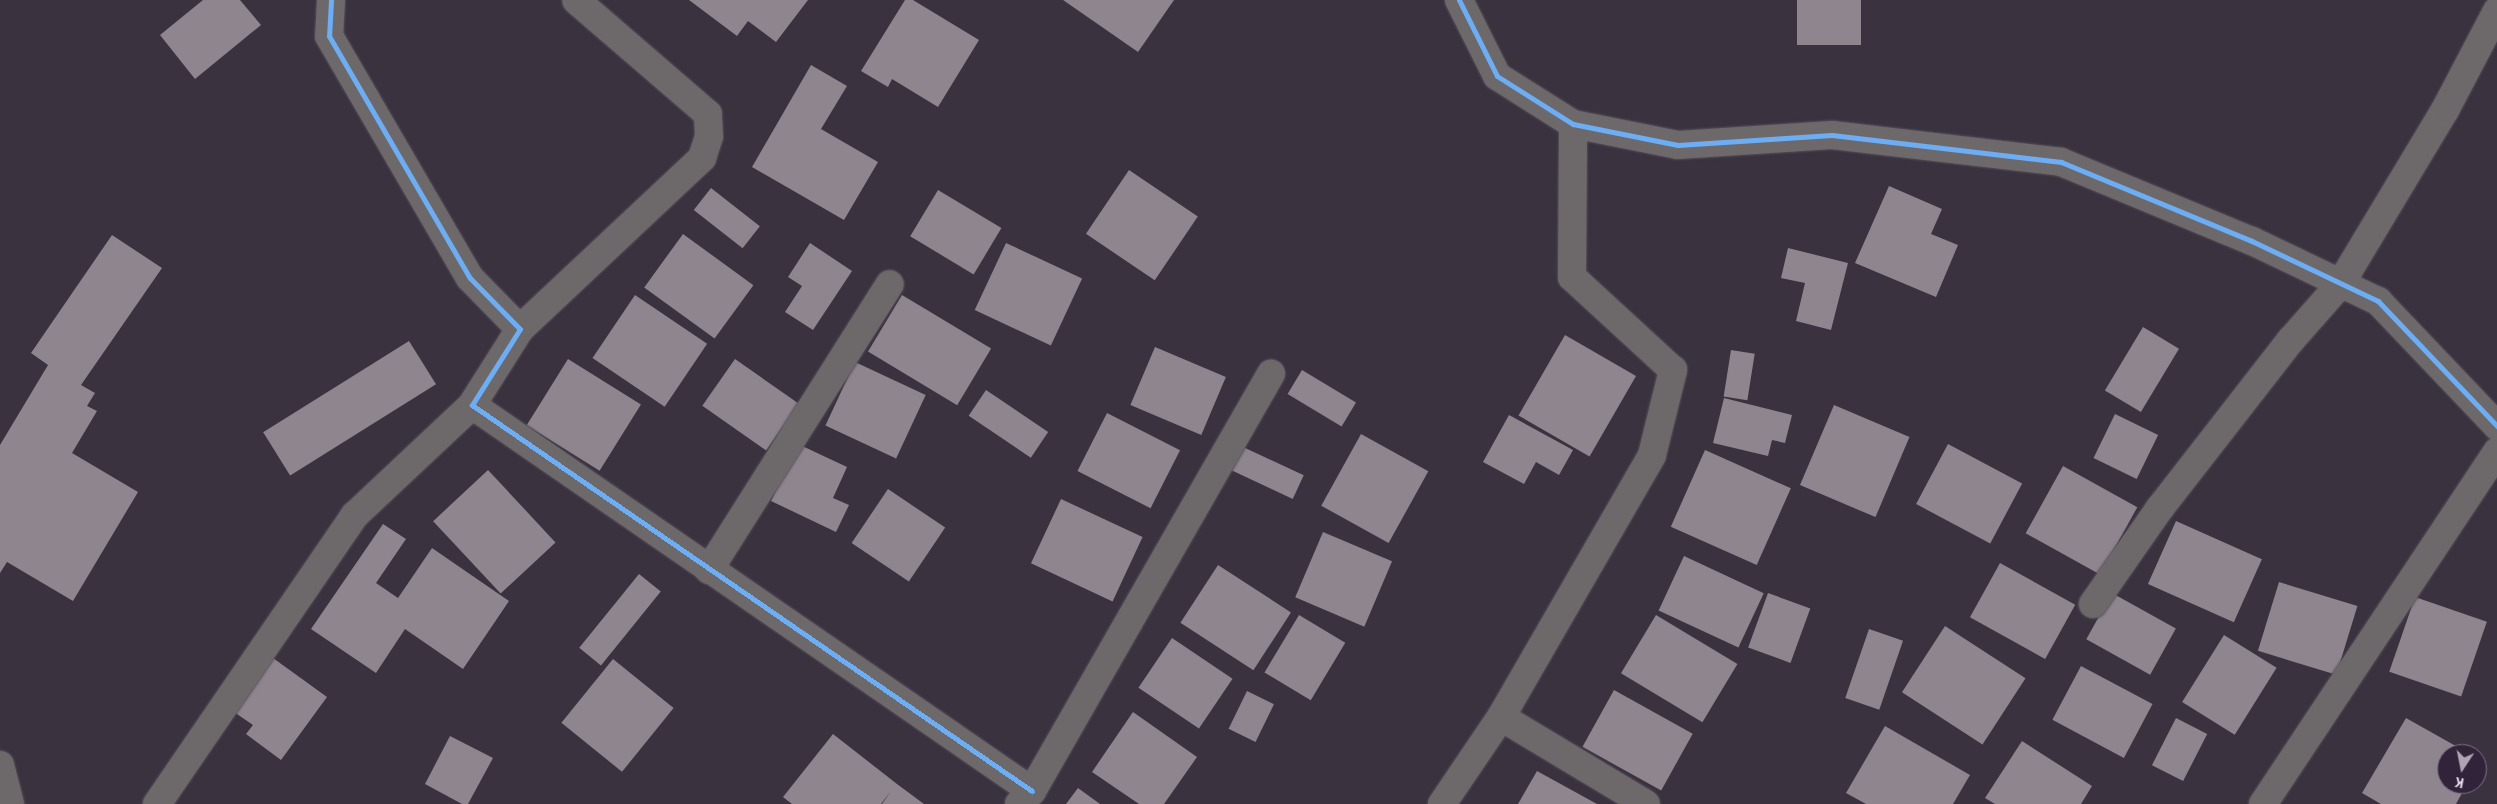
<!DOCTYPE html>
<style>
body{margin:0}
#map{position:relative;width:2497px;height:804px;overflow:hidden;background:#3a323f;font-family:"Archivo Narrow",sans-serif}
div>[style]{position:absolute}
.building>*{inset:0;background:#8e858f;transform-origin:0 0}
.roads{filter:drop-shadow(0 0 1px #564f5b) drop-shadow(0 0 1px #564f5b)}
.minor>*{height:28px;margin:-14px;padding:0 14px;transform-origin:14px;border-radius:14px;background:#6d696a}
.cycleway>*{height:5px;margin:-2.5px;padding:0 2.5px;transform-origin:2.5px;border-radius:2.5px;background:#6dadf4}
span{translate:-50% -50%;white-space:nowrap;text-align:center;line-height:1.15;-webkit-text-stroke:5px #31233a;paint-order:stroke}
.north{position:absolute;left:2437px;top:744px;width:50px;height:50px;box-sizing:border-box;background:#31233a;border:1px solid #7c7084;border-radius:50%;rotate:191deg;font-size:14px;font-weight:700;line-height:20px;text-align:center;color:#ece3f2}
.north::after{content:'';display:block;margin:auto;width:18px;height:22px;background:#aea5b3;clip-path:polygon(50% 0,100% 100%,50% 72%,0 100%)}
</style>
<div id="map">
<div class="building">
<i style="clip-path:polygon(203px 0,240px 0,261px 25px,195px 79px,160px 35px)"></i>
<i style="clip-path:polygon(689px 0,808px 0,776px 42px,748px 21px,737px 36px)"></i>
<i style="clip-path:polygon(905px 0,913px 0,979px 40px,938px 107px,892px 79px,888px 87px,861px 71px)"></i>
<i style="clip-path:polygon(1063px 0,1174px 0,1138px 52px)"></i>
<i style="left:1797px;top:0;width:64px;height:45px"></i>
<i style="clip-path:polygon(811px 65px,847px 86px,821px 129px,878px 162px,844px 220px,752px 167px)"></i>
<i style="left:1129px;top:170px;width:83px;height:77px;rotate:34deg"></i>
<i style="clip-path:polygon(1889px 186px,1942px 209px,1931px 234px,1958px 245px,1936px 297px,1855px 263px)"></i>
<i style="left:711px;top:188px;width:62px;height:28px;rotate:38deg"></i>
<i style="left:938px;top:190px;width:74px;height:54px;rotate:31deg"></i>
<i style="left:683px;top:234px;width:87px;height:66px;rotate:36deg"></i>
<i style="clip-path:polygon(112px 235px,162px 268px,81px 385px,95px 393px,87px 406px,97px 411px,72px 453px,138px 492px,73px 601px,7px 562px,0 573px,0 445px,48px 365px,31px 353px)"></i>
<i style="clip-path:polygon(810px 243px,852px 271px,813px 330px,785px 312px,802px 286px,788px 277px)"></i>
<i style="left:1006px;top:243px;width:84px;height:74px;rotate:25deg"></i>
<i style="clip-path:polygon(1788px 248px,1848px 263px,1831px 330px,1796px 321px,1805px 283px,1781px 278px)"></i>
<i style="left:635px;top:295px;width:87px;height:76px;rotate:34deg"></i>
<i style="left:902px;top:295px;width:104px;height:66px;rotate:31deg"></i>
<i style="left:2143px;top:327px;width:42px;height:74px;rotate:31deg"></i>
<i style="left:1565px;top:335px;width:82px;height:93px;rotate:30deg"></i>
<i style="left:409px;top:341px;width:51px;height:172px;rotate:58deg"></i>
<i style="left:1155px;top:347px;width:77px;height:63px;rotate:23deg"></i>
<i style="left:1731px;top:350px;width:24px;height:47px;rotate:9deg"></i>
<i style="left:568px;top:359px;width:86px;height:78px;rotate:32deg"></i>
<i style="left:735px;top:359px;width:78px;height:57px;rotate:35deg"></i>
<i style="left:855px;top:362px;width:78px;height:70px;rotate:25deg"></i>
<i style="left:1302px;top:370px;width:63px;height:28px;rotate:31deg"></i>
<i style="left:986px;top:390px;width:75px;height:31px;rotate:34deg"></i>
<i style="clip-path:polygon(1724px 398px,1792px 415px,1785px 443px,1772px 440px,1768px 456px,1713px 443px)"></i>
<i style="left:1834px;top:405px;width:82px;height:87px;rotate:23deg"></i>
<i style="left:1107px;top:413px;width:82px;height:65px;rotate:27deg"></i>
<i style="left:2115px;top:414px;width:48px;height:49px;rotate:26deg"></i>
<i style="clip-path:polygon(1509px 415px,1573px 450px,1559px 475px,1536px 462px,1524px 484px,1483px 462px)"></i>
<i style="left:1361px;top:434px;width:77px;height:82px;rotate:29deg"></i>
<i style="clip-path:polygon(798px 444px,847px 467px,833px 498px,849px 505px,836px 532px,771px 501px)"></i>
<i style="left:1948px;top:444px;width:84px;height:68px;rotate:28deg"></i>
<i style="left:1243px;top:447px;width:67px;height:26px;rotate:25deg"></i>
<i style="left:1705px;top:450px;width:94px;height:84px;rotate:24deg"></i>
<i style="left:2063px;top:466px;width:85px;height:77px;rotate:29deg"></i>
<i style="left:488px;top:470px;width:99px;height:75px;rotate:47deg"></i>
<i style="left:888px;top:489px;width:69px;height:65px;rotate:34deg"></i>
<i style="left:1061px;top:499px;width:90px;height:71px;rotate:25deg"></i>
<i style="left:2176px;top:521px;width:94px;height:69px;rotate:24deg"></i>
<i style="clip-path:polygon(383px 524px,406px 539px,376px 583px,398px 598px,432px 548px,509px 601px,463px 669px,405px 629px,376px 673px,311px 629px)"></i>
<i style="left:1323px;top:532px;width:75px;height:71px;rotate:23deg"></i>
<i style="left:1684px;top:556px;width:88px;height:60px;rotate:25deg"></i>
<i style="left:2000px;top:563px;width:86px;height:62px;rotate:29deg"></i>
<i style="left:1218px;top:565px;width:87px;height:69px;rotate:33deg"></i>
<i style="left:639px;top:574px;width:28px;height:95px;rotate:39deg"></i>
<i style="left:2279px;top:582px;width:82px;height:72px;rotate:17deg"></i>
<i style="left:1768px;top:593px;width:45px;height:58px;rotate:20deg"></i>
<i style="left:2112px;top:593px;width:73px;height:53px;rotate:29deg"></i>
<i style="left:2415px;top:597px;width:76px;height:79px;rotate:19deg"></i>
<i style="left:1299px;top:615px;width:54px;height:67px;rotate:31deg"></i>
<i style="left:1656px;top:615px;width:95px;height:68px;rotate:31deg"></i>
<i style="left:1945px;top:626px;width:96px;height:79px;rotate:33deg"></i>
<i style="left:1869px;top:629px;width:36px;height:73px;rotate:19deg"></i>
<i style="left:2224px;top:635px;width:62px;height:79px;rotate:32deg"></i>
<i style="left:1172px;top:638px;width:73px;height:60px;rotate:34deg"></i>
<i style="clip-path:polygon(273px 658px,327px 697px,281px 760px,246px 734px,253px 725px,234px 712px)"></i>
<i style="left:613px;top:659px;width:78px;height:82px;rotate:39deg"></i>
<i style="left:2081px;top:666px;width:81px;height:61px;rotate:28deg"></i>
<i style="left:1614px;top:690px;width:90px;height:65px;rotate:29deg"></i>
<i style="left:1247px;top:691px;width:30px;height:42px;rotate:26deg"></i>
<i style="clip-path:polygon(1133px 712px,1197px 757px,1164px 804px,1139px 804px,1092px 772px)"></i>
<i style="left:2176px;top:718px;width:35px;height:53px;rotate:27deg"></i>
<i style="clip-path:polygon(2406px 718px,2470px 754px,2447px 754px,2447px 784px,2467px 784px,2456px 804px,2381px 804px,2362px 793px)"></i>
<i style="clip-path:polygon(1885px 726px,1970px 775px,1953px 804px,1866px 804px,1846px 793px)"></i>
<i style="clip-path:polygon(833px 734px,897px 784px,924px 804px,882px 804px,891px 791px,881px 804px,792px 804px,783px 797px)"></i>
<i style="clip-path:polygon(450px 736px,493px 758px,468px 804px,462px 804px,425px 784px)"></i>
<i style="clip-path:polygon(2022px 741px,2092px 786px,2081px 804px,1995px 804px,1985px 798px)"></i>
<i style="clip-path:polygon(1537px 771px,1597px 804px,1518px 804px)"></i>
<i style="clip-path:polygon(1078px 788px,1100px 804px,1066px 804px)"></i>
</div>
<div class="roads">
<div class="minor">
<i style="left:331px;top:0;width:36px;rotate:93deg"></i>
<i style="left:329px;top:36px;width:280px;rotate:59.8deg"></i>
<i style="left:470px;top:278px;width:71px;rotate:45.6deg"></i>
<i style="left:520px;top:329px;width:90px;rotate:122.3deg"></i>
<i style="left:472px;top:405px;width:680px;rotate:34.58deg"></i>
<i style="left:1459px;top:0;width:85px;rotate:63.4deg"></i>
<i style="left:1497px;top:76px;width:90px;rotate:32.3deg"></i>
<i style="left:1573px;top:124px;width:107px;rotate:11.3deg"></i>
<i style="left:1678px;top:145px;width:154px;rotate:-3.7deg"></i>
<i style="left:1832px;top:135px;width:231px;rotate:6.7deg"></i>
<i style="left:2061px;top:162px;width:207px;rotate:22.5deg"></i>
<i style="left:2252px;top:241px;width:140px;rotate:25.5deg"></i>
<i style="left:2378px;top:301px;width:173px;rotate:46.4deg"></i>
<i style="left:520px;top:329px;width:250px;rotate:-43.2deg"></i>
<i style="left:702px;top:158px;width:23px;rotate:-72deg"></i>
<i style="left:709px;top:136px;width:22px;rotate:-93deg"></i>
<i style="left:708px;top:114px;width:174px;rotate:-139.2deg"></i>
<i style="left:709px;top:570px;width:338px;rotate:-57.7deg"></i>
<i style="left:2093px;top:604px;width:117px;rotate:-55.1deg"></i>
<i style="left:2160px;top:508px;width:213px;rotate:-52.1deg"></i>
<i style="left:2291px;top:340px;width:76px;rotate:-48.7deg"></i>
<i style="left:2341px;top:283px;width:202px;rotate:-59deg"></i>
<i style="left:2445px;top:110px;width:112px;rotate:-62.3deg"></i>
<i style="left:1501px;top:717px;width:169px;rotate:31deg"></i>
<i style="left:0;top:765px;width:40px;rotate:75.6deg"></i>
<i style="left:157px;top:804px;width:350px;rotate:-55.6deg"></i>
<i style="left:355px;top:515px;width:161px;rotate:-43.2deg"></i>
<i style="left:1019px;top:804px;width:18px;rotate:-45deg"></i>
<i style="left:1032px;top:791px;width:481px;rotate:-60.2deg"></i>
<i style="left:1442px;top:804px;width:105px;rotate:-55.9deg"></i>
<i style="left:1501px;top:717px;width:302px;rotate:-60deg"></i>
<i style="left:1652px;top:455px;width:88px;rotate:-76.1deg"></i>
<i style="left:1673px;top:370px;width:137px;rotate:-137.4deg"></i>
<i style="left:1572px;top:277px;width:153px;rotate:-89.6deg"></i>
<i style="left:2263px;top:804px;width:423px;rotate:-56.4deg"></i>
</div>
</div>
<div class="cycleway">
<i style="left:331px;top:0;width:36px;rotate:93deg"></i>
<i style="left:329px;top:36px;width:280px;rotate:59.8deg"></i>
<i style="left:470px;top:278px;width:71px;rotate:45.6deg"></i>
<i style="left:520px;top:329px;width:90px;rotate:122.3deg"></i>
<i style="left:472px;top:405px;width:680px;rotate:34.58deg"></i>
<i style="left:1459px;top:0;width:85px;rotate:63.4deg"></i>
<i style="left:1497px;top:76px;width:90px;rotate:32.3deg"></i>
<i style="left:1573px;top:124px;width:107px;rotate:11.3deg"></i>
<i style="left:1678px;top:145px;width:154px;rotate:-3.7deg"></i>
<i style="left:1832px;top:135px;width:231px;rotate:6.7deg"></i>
<i style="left:2061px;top:162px;width:207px;rotate:22.5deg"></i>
<i style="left:2252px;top:241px;width:140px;rotate:25.5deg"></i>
<i style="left:2378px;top:301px;width:173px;rotate:46.4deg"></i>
</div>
<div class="north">K</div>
</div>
